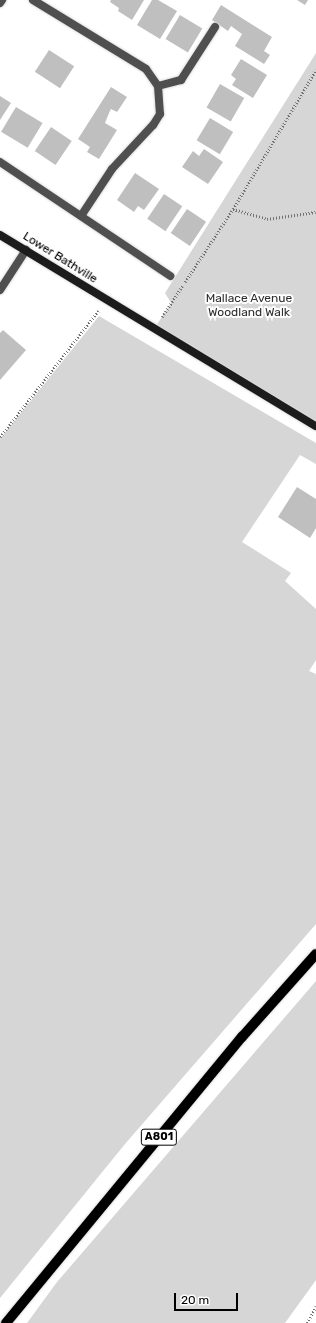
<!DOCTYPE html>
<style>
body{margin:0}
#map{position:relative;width:316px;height:1323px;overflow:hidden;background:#fff;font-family:Rubik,sans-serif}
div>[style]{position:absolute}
.green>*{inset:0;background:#d6d6d6}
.building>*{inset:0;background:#bfbfbf;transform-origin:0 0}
.path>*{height:2.5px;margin-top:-1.25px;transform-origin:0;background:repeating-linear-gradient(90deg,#717171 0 1px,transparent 0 3px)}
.roads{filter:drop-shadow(0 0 1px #dbdbdb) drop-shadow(0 0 1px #dbdbdb)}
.lane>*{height:8px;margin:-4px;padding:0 4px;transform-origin:4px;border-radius:4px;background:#4f4f4f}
.street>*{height:8px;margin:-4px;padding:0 4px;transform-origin:4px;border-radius:4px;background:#4f4f4f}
.secondary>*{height:8px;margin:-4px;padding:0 4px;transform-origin:4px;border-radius:4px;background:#1c1c1c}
.primary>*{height:10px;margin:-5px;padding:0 5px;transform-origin:5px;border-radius:5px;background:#000}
span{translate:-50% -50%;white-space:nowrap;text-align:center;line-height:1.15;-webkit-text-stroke:4px #fff;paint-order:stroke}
.shield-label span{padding:1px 3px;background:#fff;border:1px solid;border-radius:3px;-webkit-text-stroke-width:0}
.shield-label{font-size:11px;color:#000;font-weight:700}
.street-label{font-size:12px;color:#000}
.park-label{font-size:12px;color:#2d2d2d}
.scale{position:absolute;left:174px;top:1293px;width:64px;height:18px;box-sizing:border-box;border:2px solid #000;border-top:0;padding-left:5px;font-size:12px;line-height:14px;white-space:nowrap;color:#000;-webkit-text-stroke:3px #fff;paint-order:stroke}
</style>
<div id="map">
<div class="green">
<i style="clip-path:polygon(316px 53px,316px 425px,154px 329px,171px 303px,165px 293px)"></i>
<i style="clip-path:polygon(99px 316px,316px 443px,316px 464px,300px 455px,242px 542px,291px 573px,285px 581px,316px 609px,316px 660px,309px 671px,316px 674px,316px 924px,125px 1144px,0 1298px,0 439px)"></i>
<i style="clip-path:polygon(316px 981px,316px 1280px,285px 1323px,27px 1323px,57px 1282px)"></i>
</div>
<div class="building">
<i style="clip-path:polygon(111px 0,144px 0,132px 20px,118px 11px,119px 8px,110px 2px)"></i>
<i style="clip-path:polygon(152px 0,158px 0,177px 11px,160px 39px,137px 25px)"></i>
<i style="clip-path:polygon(297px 0,308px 0,305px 5px)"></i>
<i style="clip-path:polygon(221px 5px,272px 37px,264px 51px,270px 55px,264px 64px,235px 46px,242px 34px,231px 26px,228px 31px,212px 20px)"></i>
<i style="left:180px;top:15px;width:26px;height:28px;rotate:31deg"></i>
<i style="left:49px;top:50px;width:30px;height:26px;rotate:33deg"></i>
<i style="clip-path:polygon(241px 59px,267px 75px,253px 98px,232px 85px,236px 79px,231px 75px)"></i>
<i style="left:220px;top:84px;width:28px;height:27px;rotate:30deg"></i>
<i style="clip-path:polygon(111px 87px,127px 97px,117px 112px,111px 109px,109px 113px,105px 123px,117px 130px,99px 159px,87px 152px,90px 147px,78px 139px)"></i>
<i style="clip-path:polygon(0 96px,11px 103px,0 120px)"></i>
<i style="left:16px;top:107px;width:31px;height:29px;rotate:31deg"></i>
<i style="left:210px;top:118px;width:27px;height:26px;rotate:31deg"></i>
<i style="left:51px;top:127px;width:25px;height:29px;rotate:34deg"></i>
<i style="clip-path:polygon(204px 149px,223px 162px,208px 184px,182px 167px,193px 151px,199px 156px)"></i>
<i style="clip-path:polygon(135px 173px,159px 189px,144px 210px,138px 206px,134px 212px,117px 200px)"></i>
<i style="left:164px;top:194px;width:22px;height:30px;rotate:34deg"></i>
<i style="left:187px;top:209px;width:23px;height:29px;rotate:34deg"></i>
<i style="clip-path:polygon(3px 330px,26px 350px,0 380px,0 333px)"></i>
<i style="clip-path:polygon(297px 487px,316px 499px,316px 528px,310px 538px,278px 517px)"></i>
</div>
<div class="path">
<i style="left:233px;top:209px;width:35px;rotate:16deg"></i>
<i style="left:267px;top:219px;width:49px;rotate:-8.1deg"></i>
<i style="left:185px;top:282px;width:87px;rotate:-56.7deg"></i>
<i style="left:233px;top:209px;width:162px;rotate:-59.2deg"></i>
<i style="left:162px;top:317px;width:37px;rotate:-57deg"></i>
<i style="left:0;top:437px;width:160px;rotate:-52.1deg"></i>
<i style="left:307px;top:1323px;width:19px;rotate:-62deg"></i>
</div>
<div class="roads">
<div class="lane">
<i style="left:158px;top:86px;width:24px;rotate:-15deg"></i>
<i style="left:181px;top:80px;width:63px;rotate:-57.3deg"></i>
<i style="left:0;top:162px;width:205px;rotate:33.8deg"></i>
</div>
<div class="street">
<i style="left:33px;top:0;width:132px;rotate:31.4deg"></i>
<i style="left:146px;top:69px;width:21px;rotate:55deg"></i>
<i style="left:158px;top:86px;width:28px;rotate:86deg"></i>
<i style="left:160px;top:114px;width:13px;rotate:122deg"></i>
<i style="left:153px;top:125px;width:60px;rotate:133deg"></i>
<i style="left:112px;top:169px;width:56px;rotate:123.4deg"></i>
<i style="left:0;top:3px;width:4px;rotate:-56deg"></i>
<i style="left:0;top:290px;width:48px;rotate:-57deg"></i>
</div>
<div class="secondary">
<i style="left:0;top:235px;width:369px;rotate:31.2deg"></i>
</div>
<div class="primary">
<i style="left:6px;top:1323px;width:371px;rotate:-50.5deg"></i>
<i style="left:242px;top:1037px;width:111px;rotate:-48.3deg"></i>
</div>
</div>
<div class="shield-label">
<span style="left:159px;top:1137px">A801</span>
</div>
<div class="street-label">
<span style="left:60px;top:258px;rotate:32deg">Lower Bathville</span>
</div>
<div class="park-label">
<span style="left:249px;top:306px">Mallace Avenue<br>Woodland Walk</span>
</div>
<div class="scale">20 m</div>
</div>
